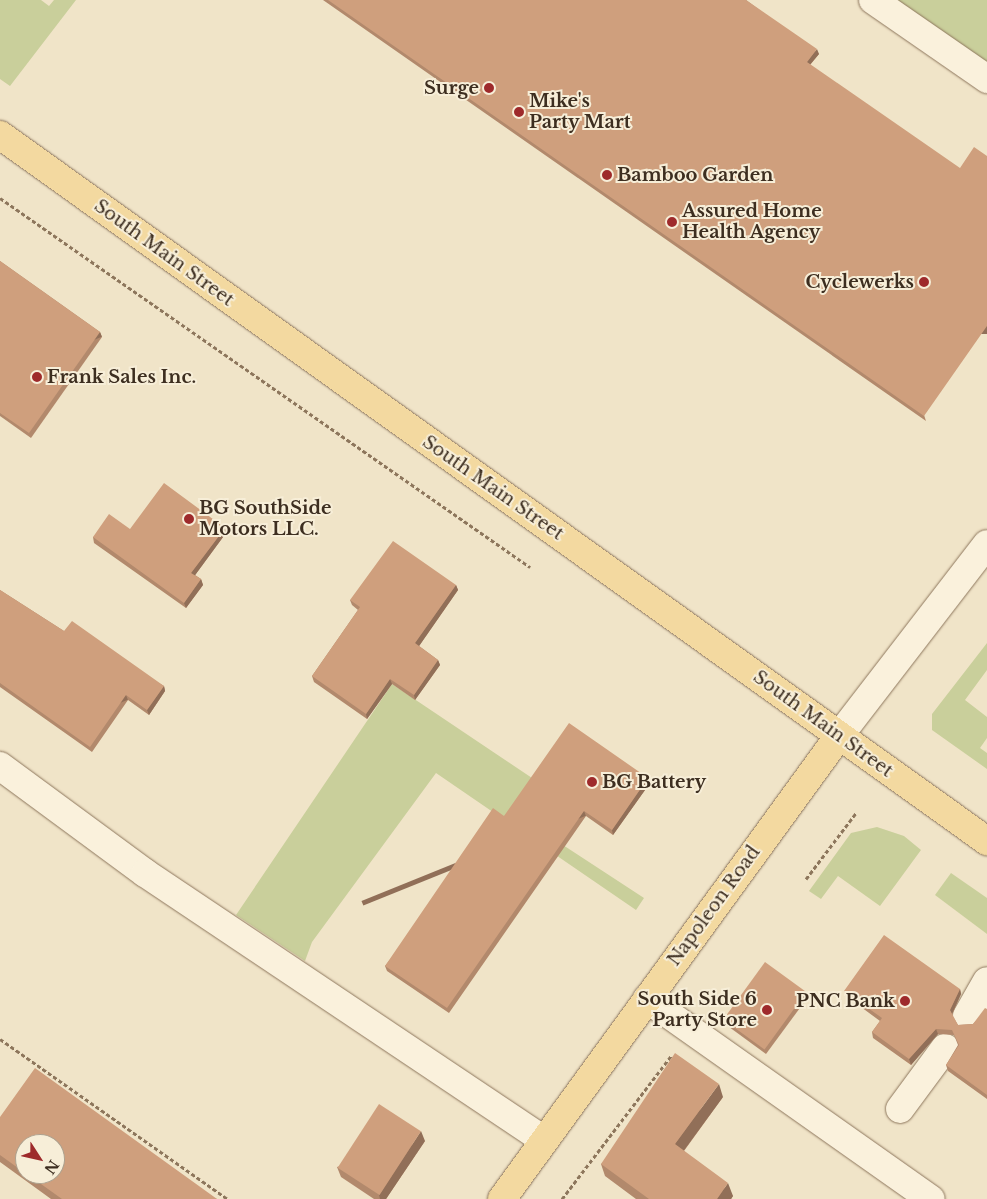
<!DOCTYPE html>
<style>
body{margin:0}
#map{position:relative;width:987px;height:1199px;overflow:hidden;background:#f0e4c8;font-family:"Libre Baskerville",serif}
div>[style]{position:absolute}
.green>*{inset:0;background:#c9cf9b}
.path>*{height:3px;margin-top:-1.5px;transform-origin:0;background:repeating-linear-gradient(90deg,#8d765c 0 4px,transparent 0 6.5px)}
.roads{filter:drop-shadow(0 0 1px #8d765c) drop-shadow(0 0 1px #8d765c)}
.minor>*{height:28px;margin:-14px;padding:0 14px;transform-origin:14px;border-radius:14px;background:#faf1dc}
.major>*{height:28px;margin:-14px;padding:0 14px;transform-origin:14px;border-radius:14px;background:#f3d9a0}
.wall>*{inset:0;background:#b2896c}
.shaded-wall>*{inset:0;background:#916f58;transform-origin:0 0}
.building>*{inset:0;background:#cf9f7d;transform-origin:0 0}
.dots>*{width:14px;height:14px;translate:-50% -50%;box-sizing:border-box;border:2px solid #f7eed8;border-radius:50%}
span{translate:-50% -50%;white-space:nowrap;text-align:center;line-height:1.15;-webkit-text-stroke:4px #f7eed8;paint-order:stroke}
.poi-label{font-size:18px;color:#3d2e20;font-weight:700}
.right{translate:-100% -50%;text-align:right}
.left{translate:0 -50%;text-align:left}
.street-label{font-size:18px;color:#3d2e20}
.north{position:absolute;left:15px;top:1134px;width:50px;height:50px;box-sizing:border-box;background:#f7eed8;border:1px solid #ada18e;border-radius:50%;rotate:125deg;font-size:14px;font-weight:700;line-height:20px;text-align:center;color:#3d2e20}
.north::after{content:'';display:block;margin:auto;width:18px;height:22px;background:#9e2a2b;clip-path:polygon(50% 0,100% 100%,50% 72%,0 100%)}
</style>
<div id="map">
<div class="green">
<i style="clip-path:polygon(0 0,41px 0,49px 6px,54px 0,76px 0,10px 86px,0 79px)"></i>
<i style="clip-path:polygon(873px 0,987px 0,987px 79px)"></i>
<i style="clip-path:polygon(987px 643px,987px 670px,965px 700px,987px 717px,987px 738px,980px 748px,987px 753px,987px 769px,932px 730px,932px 714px)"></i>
<i style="clip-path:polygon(392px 684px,535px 780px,514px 813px,644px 898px,636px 910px,436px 773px,312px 942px,305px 961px,236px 915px)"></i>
<i style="clip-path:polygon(877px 827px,904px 836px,921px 850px,880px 906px,838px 876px,821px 899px,809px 891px,851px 833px)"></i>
<i style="clip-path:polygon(951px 873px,987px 898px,987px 934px,935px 895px)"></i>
</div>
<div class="path">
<i style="left:0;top:198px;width:646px;rotate:34.85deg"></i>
<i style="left:806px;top:879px;width:83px;rotate:-52.9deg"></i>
<i style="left:0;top:1039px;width:279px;rotate:35.1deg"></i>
<i style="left:562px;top:1199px;width:180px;rotate:-52.7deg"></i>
</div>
<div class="roads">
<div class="minor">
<i style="left:873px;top:0;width:139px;rotate:34.7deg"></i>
<i style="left:839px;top:736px;width:242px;rotate:-52.4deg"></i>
<i style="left:0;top:766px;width:180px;rotate:36.4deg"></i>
<i style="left:145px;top:873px;width:480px;rotate:33.8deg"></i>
<i style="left:647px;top:999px;width:347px;rotate:35.2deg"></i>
<i style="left:967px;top:1016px;width:40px;rotate:-60.3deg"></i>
<i style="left:900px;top:1109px;width:76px;rotate:-53.6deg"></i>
</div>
<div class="major">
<i style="left:0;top:135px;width:1214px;rotate:35.58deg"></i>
<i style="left:502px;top:1199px;width:573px;rotate:-53.95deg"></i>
</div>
</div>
<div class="wall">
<i style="clip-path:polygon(323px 0,746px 0,819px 54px,810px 65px,926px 421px)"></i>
<i style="clip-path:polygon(0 261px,100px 332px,102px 337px,31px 438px,0 416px)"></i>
<i style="clip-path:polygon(130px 529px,226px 533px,195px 575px,201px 579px,203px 585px,186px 608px,94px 543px,93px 537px)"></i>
<i style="clip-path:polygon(456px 585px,458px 590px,419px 646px,438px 660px,440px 665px,415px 700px,392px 684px,367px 719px,314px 682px,312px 676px,358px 610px,352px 605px,350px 600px)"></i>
<i style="clip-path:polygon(0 590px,64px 631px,164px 686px,165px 691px,149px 715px,128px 700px,92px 752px,0 687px)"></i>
<i style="clip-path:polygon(648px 778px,650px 783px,613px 835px,586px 816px,449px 1013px,387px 971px,385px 966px,504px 816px)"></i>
<i style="clip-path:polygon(960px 989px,961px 994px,952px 1015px,958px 1025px,973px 1024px,987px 1009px,987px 1099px,948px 1071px,946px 1065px,958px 1045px,954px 1035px,938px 1034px,911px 1065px,873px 1038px,872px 1032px,880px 1021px,846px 996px,844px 991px)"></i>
<i style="clip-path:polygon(806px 992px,808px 997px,766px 1054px,725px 1024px,723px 1019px)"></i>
<i style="clip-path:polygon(723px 1097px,684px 1151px,733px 1196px,731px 1199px,636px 1199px,605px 1176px,601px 1164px)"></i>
<i style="clip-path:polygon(evenodd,0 1117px,217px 1199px,51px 1199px,0 1162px,0 1117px,25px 1144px,55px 1174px,25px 1174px,25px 1144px)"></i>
<i style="clip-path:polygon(425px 1141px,386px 1199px,374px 1199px,341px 1177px,337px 1167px)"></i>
</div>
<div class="shaded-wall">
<i style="clip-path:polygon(817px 49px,819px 54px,808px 67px,807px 62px)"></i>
<i style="left:987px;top:326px;width:8px;height:110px;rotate:90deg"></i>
<i style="left:100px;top:332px;width:5px;height:123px;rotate:68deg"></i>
<i style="clip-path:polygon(225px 528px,226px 533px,193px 578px,191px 573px)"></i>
<i style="clip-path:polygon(201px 579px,203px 585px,186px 608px,184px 603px)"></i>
<i style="clip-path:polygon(456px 585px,458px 590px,417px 649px,415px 643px)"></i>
<i style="clip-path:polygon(438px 660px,440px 665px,415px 700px,414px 695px)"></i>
<i style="clip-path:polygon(390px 679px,392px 684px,367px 719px,366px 714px)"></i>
<i style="clip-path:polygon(164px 686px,165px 691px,149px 715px,147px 710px)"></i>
<i style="left:126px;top:695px;width:5px;height:63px;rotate:68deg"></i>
<i style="clip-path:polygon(648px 778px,650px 783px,613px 835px,612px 830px)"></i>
<i style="left:584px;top:811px;width:5px;height:240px;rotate:68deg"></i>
<i style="clip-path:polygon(960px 989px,961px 994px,951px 1016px,950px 1010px)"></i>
<i style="left:806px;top:992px;width:5px;height:71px;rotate:68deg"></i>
<i style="clip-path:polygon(936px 1029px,938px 1034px,911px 1065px,909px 1059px)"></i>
<i style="clip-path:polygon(719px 1084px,723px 1097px,679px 1157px,675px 1144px)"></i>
<i style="clip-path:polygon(421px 1131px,425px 1141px,386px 1199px,380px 1199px,379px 1195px)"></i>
<i style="clip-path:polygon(728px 1183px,733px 1196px,731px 1199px,717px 1199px)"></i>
</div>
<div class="building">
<i style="clip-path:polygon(328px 0,746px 0,817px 49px,807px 62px,960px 168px,974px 147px,987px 156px,987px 326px,924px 416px)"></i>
<i style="clip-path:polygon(0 261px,100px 332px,29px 433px,0 413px)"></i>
<i style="clip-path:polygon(164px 483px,225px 528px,191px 573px,201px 579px,184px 603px,93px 537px,109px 514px,130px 529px)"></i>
<i style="clip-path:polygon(393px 541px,456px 585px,415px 643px,438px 660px,414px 695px,390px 679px,366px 714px,312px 676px,360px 607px,350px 600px)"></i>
<i style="clip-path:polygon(0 590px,64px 631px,72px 621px,164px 686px,147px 710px,126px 695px,90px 747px,0 683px)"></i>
<i style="clip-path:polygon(569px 723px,648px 778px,612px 830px,584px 811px,447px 1008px,385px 966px,493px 808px,504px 816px)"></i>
<i style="clip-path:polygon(884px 935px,960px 989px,950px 1010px,958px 1025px,973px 1024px,985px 1008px,987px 1009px,987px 1095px,946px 1065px,959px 1045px,952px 1030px,936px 1029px,909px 1059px,872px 1032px,882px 1018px,844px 991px)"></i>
<i style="left:765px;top:962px;width:51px;height:71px;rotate:36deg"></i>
<i style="clip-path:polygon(675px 1053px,719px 1084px,675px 1144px,728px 1183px,717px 1199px,649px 1199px,601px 1164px)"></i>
<i style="clip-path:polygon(35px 1068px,217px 1199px,62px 1199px,27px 1174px,55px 1174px,55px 1144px,25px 1144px,25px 1173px,0 1155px,0 1117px)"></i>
<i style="left:379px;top:1104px;width:50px;height:76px;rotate:33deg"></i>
</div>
<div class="dots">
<i style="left:489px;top:88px;background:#9e2a2b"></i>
<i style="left:519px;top:112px;background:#9e2a2b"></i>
<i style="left:607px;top:175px;background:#9e2a2b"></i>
<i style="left:672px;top:222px;background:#9e2a2b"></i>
<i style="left:924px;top:282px;background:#9e2a2b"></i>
<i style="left:37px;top:377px;background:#9e2a2b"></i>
<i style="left:189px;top:519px;background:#9e2a2b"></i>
<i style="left:592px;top:782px;background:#9e2a2b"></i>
<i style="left:905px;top:1001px;background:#9e2a2b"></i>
<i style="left:767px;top:1010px;background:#9e2a2b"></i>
</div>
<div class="poi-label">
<span class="right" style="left:479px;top:88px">Surge</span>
<span class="left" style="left:529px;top:112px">Mike's<br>Party Mart</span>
<span class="left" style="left:617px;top:175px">Bamboo Garden</span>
<span class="left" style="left:682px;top:222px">Assured Home<br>Health Agency</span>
<span class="right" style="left:914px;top:282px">Cyclewerks</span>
<span class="left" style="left:47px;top:377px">Frank Sales Inc.</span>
<span class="left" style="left:199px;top:519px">BG SouthSide<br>Motors LLC.</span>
<span class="left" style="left:602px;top:782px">BG Battery</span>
<span class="right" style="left:757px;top:1010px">South Side 6<br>Party Store</span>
<span class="right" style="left:895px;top:1001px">PNC Bank</span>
</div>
<div class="street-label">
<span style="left:164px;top:253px;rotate:36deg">South Main Street</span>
<span style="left:493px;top:488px;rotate:35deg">South Main Street</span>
<span style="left:823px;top:724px;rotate:36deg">South Main Street</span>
<span style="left:714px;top:906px;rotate:-54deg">Napoleon Road</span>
</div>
<div class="north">N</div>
</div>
